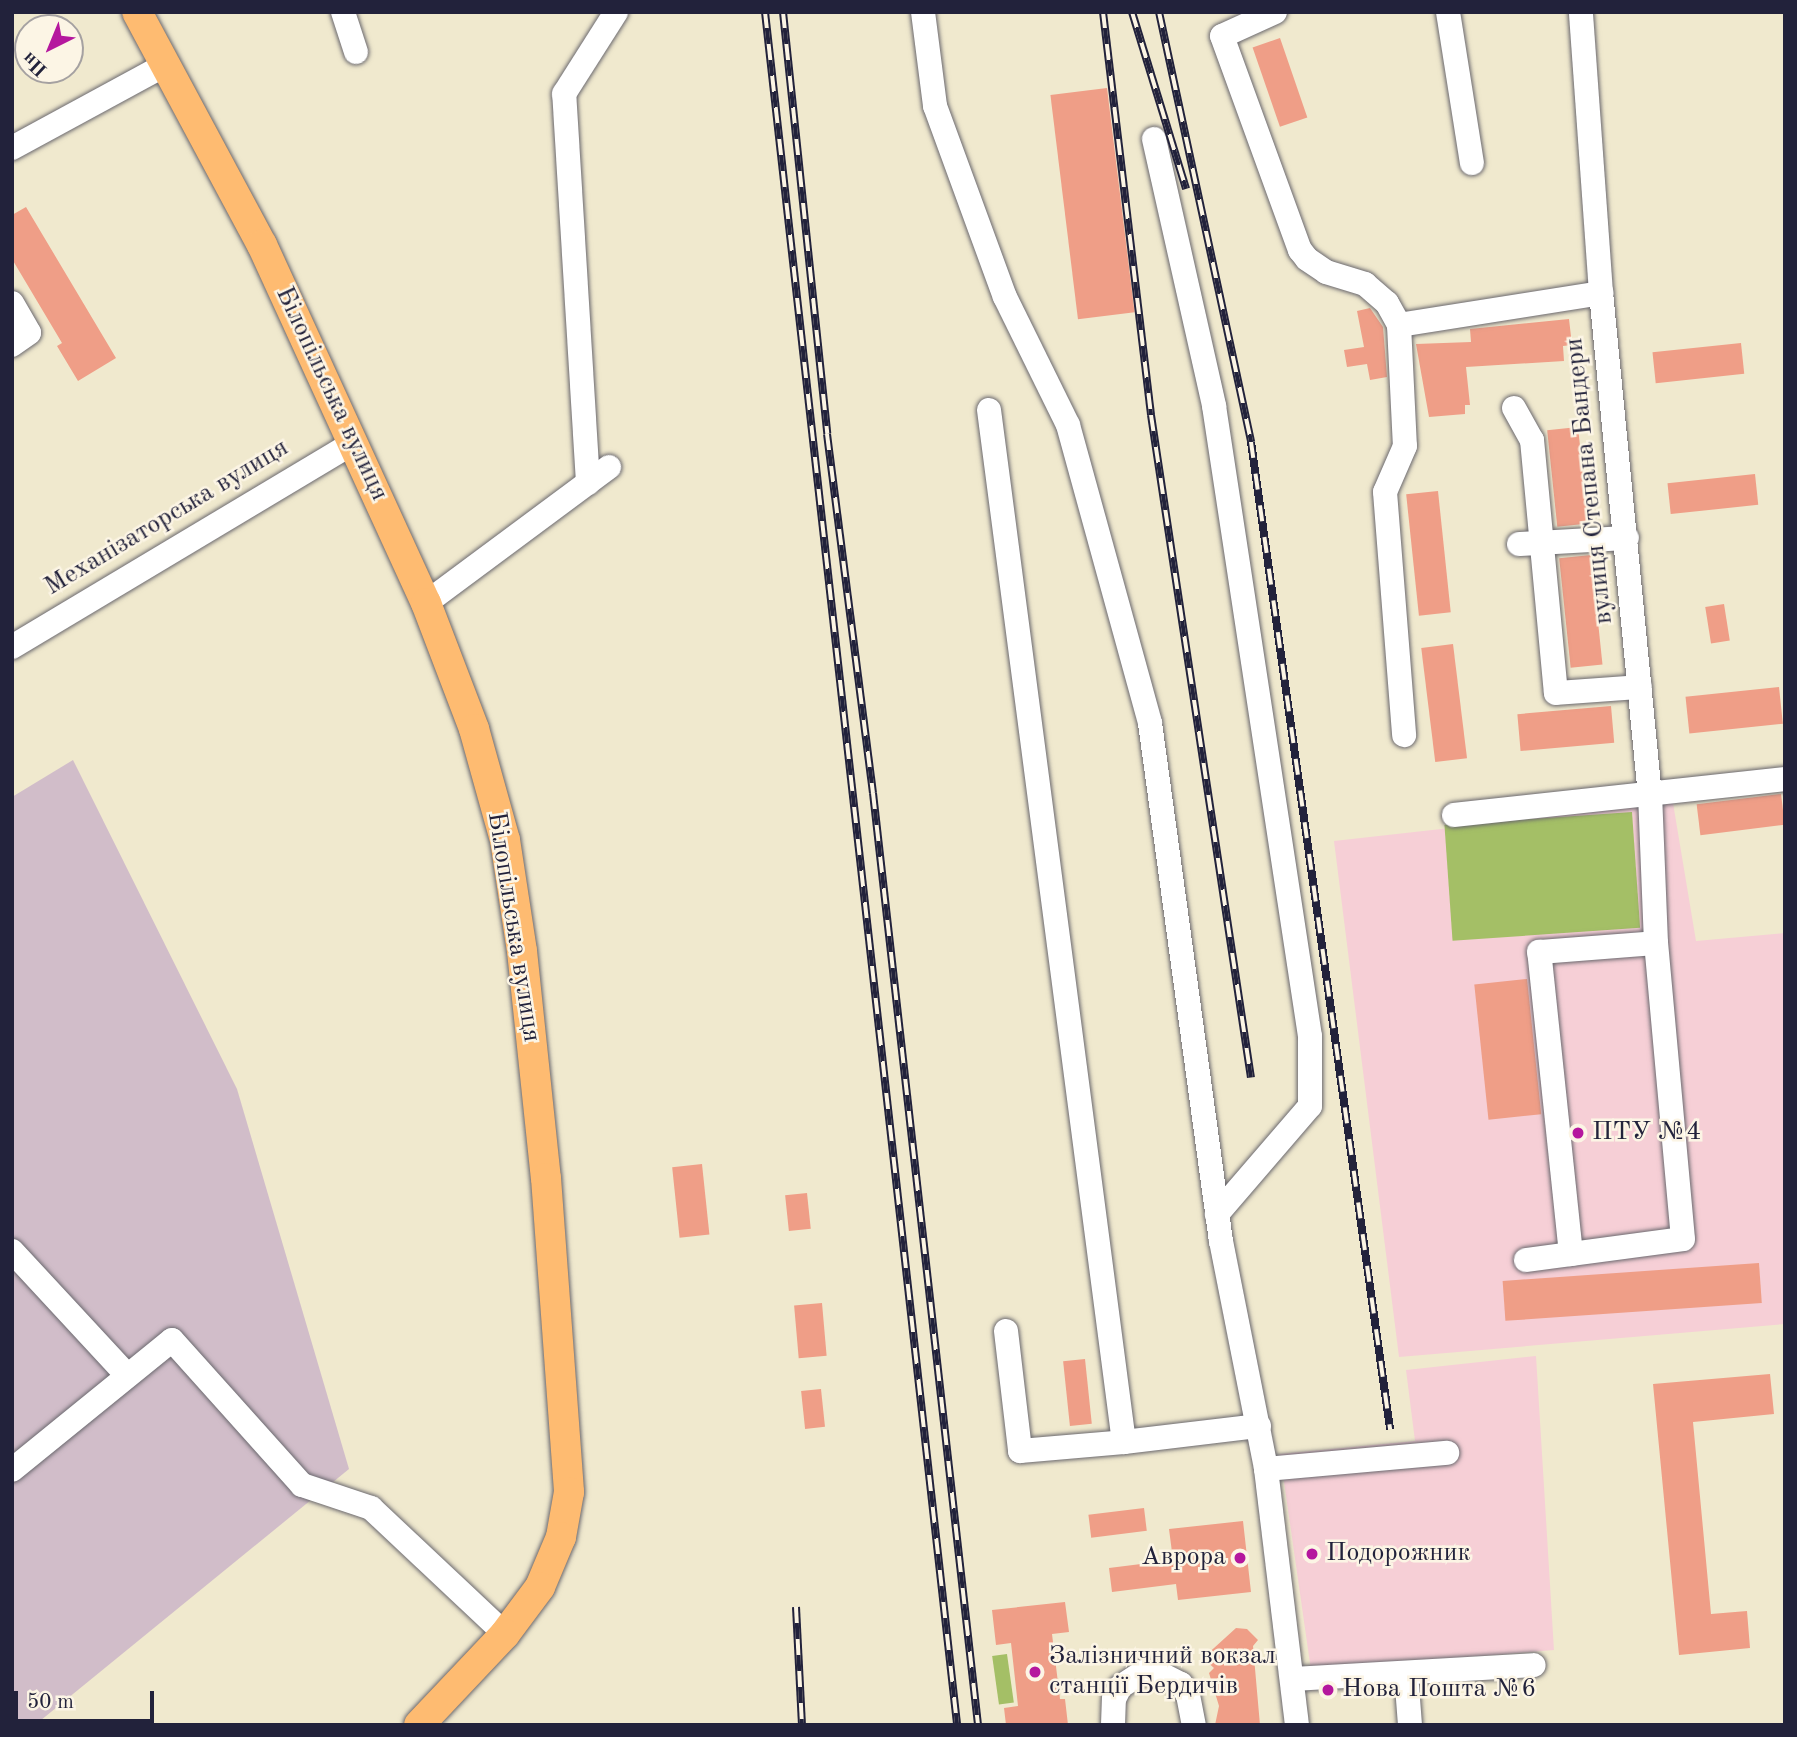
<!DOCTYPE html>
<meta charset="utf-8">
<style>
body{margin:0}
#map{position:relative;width:1797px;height:1737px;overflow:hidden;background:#f0e9ce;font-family:"Old Standard TT",serif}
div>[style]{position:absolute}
.built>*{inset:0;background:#f6cfd6}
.industrial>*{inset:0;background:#d1bdc9}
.green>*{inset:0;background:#a4bf66;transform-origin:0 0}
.building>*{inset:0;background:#ef9e87;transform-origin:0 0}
.roads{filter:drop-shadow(0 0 2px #6a686e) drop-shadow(0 0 2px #6a686e)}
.minor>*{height:24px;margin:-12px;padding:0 12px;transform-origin:12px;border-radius:12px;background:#fff}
.major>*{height:30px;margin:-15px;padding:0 15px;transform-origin:15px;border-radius:15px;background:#febb71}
.rail>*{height:8px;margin-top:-4px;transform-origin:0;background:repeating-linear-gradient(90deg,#fcf5e5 0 16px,#22223b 0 32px);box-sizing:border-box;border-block:2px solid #22223b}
.dots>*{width:19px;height:19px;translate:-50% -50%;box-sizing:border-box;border:4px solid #fcf5e5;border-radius:50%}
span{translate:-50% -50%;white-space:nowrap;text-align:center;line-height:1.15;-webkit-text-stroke:5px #fcf5e5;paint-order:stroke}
.street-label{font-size:26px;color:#22223b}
.poi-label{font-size:26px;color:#22223b}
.left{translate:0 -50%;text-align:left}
.right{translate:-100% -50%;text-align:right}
.frame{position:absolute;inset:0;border:14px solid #22223b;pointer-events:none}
.north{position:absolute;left:14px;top:14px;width:70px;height:70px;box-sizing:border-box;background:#fcf5e5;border:2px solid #a5a1a1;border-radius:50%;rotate:223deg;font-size:19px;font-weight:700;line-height:28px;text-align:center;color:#22223b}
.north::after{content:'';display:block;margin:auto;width:24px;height:32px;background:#b5179e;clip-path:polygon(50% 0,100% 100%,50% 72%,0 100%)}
.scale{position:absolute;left:14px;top:1691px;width:140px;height:32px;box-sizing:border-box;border:4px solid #22223b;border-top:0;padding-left:9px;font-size:21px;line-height:24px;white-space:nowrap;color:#22223b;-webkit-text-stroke:5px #fcf5e5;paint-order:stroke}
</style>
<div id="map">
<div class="built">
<i style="clip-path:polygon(1673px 803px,1696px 941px,1785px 933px,1785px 1324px,1399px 1357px,1334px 841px)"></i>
<i style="clip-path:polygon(1536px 1356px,1554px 1650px,1311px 1670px,1280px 1454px,1415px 1441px,1406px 1370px)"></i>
</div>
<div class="industrial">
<i style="clip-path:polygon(73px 760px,237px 1089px,349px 1469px,35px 1725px,12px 1725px,12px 797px)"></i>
</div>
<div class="green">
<i style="left:1632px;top:812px;width:116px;height:188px;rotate:86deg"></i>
<i style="left:1007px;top:1654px;width:49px;height:15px;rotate:82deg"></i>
</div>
<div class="building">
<i style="left:1280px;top:38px;width:84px;height:29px;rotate:71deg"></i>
<i style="left:1107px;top:88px;width:226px;height:57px;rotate:83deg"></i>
<i style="clip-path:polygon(26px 207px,116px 358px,78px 381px,57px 346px,62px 343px,12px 259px,12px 215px)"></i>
<i style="clip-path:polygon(1370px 308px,1383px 327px,1387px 377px,1370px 380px,1367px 364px,1347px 367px,1344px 350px,1364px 347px,1357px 311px)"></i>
<i style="clip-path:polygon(1569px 319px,1572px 345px,1563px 346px,1564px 361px,1466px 367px,1470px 405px,1465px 405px,1465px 414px,1429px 417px,1416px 344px,1471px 342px,1470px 329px)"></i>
<i style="left:1741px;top:343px;width:31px;height:89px;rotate:84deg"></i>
<i style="left:1578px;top:427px;width:97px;height:31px;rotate:84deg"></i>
<i style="left:1755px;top:474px;width:31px;height:88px;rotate:84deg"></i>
<i style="left:1438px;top:491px;width:122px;height:32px;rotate:84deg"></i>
<i style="left:1591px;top:555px;width:110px;height:32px;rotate:84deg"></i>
<i style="left:1724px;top:604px;width:37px;height:19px;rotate:81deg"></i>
<i style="left:1453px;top:644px;width:115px;height:32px;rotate:83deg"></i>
<i style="left:1779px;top:687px;width:37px;height:94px;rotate:84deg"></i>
<i style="left:1611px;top:706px;width:37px;height:94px;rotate:85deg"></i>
<i style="left:1781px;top:794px;width:31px;height:85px;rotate:83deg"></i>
<i style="left:1527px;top:979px;width:136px;height:53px;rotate:84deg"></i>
<i style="left:702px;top:1164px;width:71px;height:30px;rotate:84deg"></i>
<i style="left:807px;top:1193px;width:36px;height:22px;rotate:84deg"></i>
<i style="left:1759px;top:1263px;width:40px;height:257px;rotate:86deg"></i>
<i style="left:822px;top:1303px;width:53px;height:28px;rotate:85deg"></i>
<i style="left:1085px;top:1359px;width:65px;height:22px;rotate:84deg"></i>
<i style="clip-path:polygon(1770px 1374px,1774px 1414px,1693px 1422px,1711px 1614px,1747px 1611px,1750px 1648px,1679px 1655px,1653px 1384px)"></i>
<i style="left:821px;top:1389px;width:38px;height:20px;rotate:84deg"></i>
<i style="left:1144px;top:1508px;width:23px;height:56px;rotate:83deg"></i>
<i style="clip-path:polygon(1243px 1521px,1251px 1592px,1178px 1600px,1176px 1584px,1112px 1592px,1109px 1568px,1173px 1560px,1169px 1529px)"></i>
<i style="clip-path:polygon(1065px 1602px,1069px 1632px,1052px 1634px,1060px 1699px,1065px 1699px,1068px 1725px,1006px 1725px,1004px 1708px,1018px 1706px,1011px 1643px,996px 1645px,992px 1610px)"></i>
<i style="clip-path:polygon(1236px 1628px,1247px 1629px,1258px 1640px,1253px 1646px,1260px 1725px,1215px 1725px,1219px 1706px,1209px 1673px,1214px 1668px,1203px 1658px)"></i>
</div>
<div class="roads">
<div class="minor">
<i style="left:343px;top:12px;width:42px;rotate:72deg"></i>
<i style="left:923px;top:12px;width:95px;rotate:82.7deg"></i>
<i style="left:935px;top:106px;width:203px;rotate:69.9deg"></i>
<i style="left:1005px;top:297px;width:143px;rotate:63.8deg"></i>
<i style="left:1068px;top:425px;width:309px;rotate:74.6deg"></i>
<i style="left:1150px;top:723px;width:523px;rotate:82.2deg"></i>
<i style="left:1221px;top:1241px;width:232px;rotate:78.8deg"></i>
<i style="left:1266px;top:1469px;width:258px;rotate:83.1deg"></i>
<i style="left:1275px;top:12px;width:58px;rotate:155.6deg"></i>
<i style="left:1222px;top:36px;width:228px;rotate:70deg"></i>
<i style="left:1300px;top:250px;width:11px;rotate:52deg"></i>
<i style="left:1307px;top:259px;width:23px;rotate:34deg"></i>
<i style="left:1326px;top:272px;width:41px;rotate:17.1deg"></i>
<i style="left:1365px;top:284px;width:29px;rotate:41deg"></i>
<i style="left:1387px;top:303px;width:25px;rotate:61deg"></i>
<i style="left:1399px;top:325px;width:205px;rotate:-9deg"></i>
<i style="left:1448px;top:12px;width:153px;rotate:81deg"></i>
<i style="left:1154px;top:139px;width:274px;rotate:77.3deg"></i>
<i style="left:1214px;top:406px;width:637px;rotate:81.34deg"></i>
<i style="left:1310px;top:1036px;width:70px;rotate:90deg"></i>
<i style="left:1310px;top:1106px;width:143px;rotate:130.7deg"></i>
<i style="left:12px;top:148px;width:174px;rotate:-28.5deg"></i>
<i style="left:12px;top:303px;width:34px;rotate:60deg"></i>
<i style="left:29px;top:333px;width:21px;rotate:145deg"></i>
<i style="left:1399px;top:325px;width:121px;rotate:87.2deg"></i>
<i style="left:1405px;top:446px;width:50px;rotate:113.5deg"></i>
<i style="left:1385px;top:492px;width:244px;rotate:85.5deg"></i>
<i style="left:1514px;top:408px;width:37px;rotate:61deg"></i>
<i style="left:1532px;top:440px;width:254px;rotate:84.6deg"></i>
<i style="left:1556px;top:693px;width:84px;rotate:-4.1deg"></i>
<i style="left:989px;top:410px;width:1041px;rotate:82.55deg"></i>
<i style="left:1124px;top:1442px;width:136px;rotate:-6.8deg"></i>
<i style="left:588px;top:483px;width:390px;rotate:-93.5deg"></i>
<i style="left:564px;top:94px;width:97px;rotate:-57.6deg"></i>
<i style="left:1519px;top:544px;width:108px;rotate:-3.2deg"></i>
<i style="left:426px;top:603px;width:228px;rotate:-36.6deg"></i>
<i style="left:12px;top:647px;width:399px;rotate:-30.9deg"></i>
<i style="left:1454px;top:815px;width:333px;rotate:-6.2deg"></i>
<i style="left:12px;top:1251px;width:169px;rotate:47.2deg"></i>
<i style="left:1571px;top:1254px;width:304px;rotate:-96deg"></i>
<i style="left:1539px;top:952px;width:117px;rotate:-4.4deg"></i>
<i style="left:1526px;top:1260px;width:158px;rotate:-7.6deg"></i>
<i style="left:1683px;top:1239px;width:297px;rotate:-95.2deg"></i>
<i style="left:1656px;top:943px;width:147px;rotate:-92.3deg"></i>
<i style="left:1650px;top:796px;width:505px;rotate:-95.56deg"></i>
<i style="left:1601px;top:293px;width:282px;rotate:-94.1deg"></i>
<i style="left:1006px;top:1331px;width:121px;rotate:83.3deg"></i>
<i style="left:1020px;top:1451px;width:104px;rotate:-4.9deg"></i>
<i style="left:1266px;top:1469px;width:182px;rotate:-5.1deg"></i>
<i style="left:12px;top:1470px;width:206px;rotate:-39.1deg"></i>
<i style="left:172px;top:1340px;width:195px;rotate:48.1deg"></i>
<i style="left:302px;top:1485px;width:73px;rotate:18.4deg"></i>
<i style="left:371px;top:1508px;width:184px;rotate:43.2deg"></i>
<i style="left:1406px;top:1673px;width:52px;rotate:85.6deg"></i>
<i style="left:1293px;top:1679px;width:241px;rotate:-3.3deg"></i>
<i style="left:1113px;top:1725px;width:26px;rotate:-88deg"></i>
<i style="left:1114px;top:1699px;width:13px;rotate:-63deg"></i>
<i style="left:1120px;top:1687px;width:27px;rotate:-33deg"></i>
<i style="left:1143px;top:1672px;width:14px"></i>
<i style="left:1157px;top:1672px;width:27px;rotate:27deg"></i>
<i style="left:1181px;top:1684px;width:13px;rotate:58deg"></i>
<i style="left:1188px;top:1695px;width:31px;rotate:79deg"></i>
</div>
<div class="major">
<i style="left:137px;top:12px;width:264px;rotate:61.8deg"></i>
<i style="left:262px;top:245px;width:394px;rotate:65.4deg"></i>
<i style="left:426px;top:603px;width:135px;rotate:69.1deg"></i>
<i style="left:474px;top:729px;width:115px;rotate:74.4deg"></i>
<i style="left:505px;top:840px;width:112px;rotate:81.3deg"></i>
<i style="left:522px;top:951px;width:228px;rotate:84deg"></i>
<i style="left:546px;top:1178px;width:315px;rotate:85.8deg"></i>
<i style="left:569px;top:1492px;width:46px;rotate:100.1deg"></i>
<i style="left:561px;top:1537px;width:54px;rotate:112.8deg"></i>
<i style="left:540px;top:1587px;width:59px;rotate:126.7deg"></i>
<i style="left:505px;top:1634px;width:125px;rotate:133.4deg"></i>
</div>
</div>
<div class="rail">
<i style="left:765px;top:12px;width:1724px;rotate:83.6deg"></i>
<i style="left:783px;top:12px;width:424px;rotate:84deg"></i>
<i style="left:827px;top:434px;width:362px;rotate:82.7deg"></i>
<i style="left:873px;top:793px;width:938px;rotate:83.57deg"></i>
<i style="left:1103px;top:12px;width:406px;rotate:83.2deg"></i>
<i style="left:1151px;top:415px;width:670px;rotate:81.42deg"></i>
<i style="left:1132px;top:12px;width:185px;rotate:73deg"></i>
<i style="left:1159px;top:12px;width:440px;rotate:77.9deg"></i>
<i style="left:1251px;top:442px;width:997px;rotate:81.98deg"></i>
<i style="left:796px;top:1607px;width:118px;rotate:87.1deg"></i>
</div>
<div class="dots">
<i style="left:1578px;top:1133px;background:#b5179e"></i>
<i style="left:1312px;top:1554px;background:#b5179e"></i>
<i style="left:1240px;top:1558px;background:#b5179e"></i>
<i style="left:1035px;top:1672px;background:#b5179e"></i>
<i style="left:1328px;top:1690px;background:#b5179e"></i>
</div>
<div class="street-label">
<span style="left:331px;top:394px;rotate:65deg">Білопільська вулиця</span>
<span style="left:1590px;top:481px;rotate:-96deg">вулиця Степана Бандери</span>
<span style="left:167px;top:518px;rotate:-31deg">Механізаторська вулиця</span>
<span style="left:513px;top:927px;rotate:81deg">Білопільська вулиця</span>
</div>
<div class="poi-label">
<span class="left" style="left:1592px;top:1133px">ПТУ №4</span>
<span class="left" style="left:1326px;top:1554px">Подорожник</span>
<span class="right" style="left:1226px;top:1558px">Аврора</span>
<span class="left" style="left:1049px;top:1672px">Залізничний вокзал<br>станції Бердичів</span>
<span class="left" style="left:1342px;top:1690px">Нова Пошта №6</span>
</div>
<div class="frame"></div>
<div class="north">Пн</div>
<div class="scale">50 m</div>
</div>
